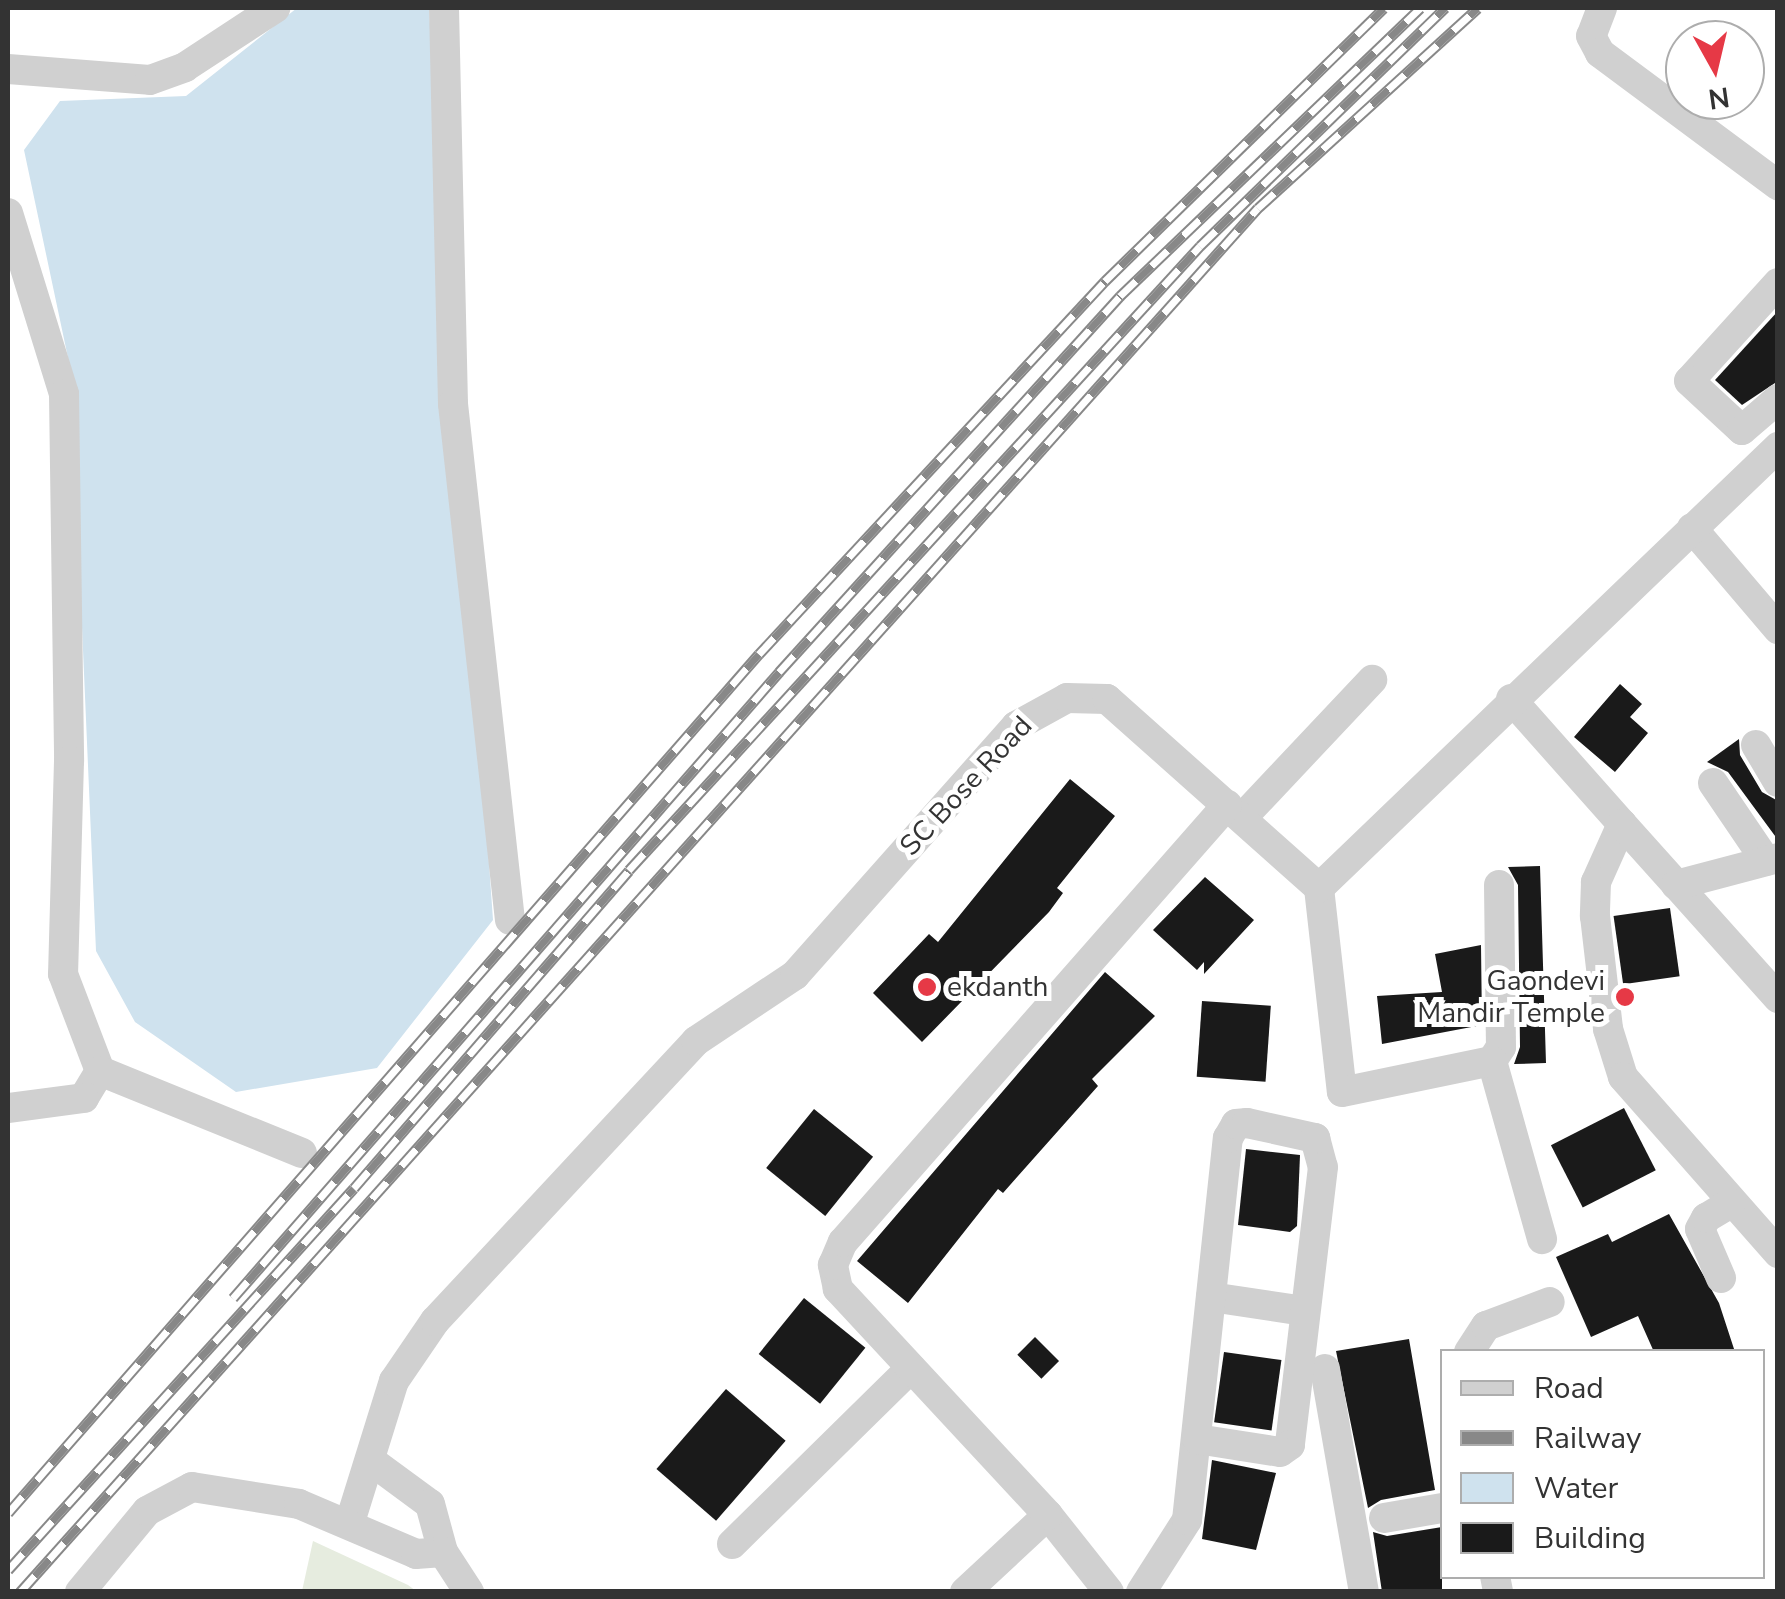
<!DOCTYPE html>
<style>
body{margin:0}
#map{position:relative;width:1785px;height:1599px;overflow:hidden;background:#fff;font-family:"Nunito Sans",sans-serif}
div>[style]{position:absolute}
.green>*{inset:0;background:#e6ecdf}
.water>*{inset:0;background:#cfe2ee}
.building>*{inset:0;background:#1a1a1a;transform-origin:0 0}
.minor>*{height:30px;margin:-15px;padding:0 15px;transform-origin:15px;border-radius:15px;background:#d0d0d0}
.rail>*{height:11px;margin-top:-5.5px;transform-origin:0;background:repeating-linear-gradient(90deg,#fff 0 22px,#888 0 44px);box-sizing:border-box;border-block:2px solid #888}
.dots>*{width:28px;height:28px;translate:-50% -50%;box-sizing:border-box;border:5px solid #fff;border-radius:50%}
span{translate:-50% -50%;white-space:nowrap;text-align:center;line-height:1.15;-webkit-text-stroke:10px #fff;paint-order:stroke}
.street-label{font-size:28px;color:#333}
.poi-label{font-size:28px;color:#333}
.right{translate:-100% -50%;text-align:right}
.left{translate:0 -50%;text-align:left}
.frame{position:absolute;inset:0;border:10px solid #333;pointer-events:none}
.legend{position:absolute;left:1440px;top:1349px;width:325px;height:230px;box-sizing:border-box;background:#fff;border:2px solid #adadad;margin:0;padding:12px 18px;list-style:none;font-size:30px;color:#333}
.legend li{display:flex;align-items:center;gap:20px;height:50px}
.legend b{width:50px;border:2px solid #adadad}
.north{position:absolute;left:1665px;top:20px;width:100px;height:100px;box-sizing:border-box;background:#fff;border:2px solid #adadad;border-radius:50%;rotate:172deg;font-size:28px;font-weight:700;line-height:40px;text-align:center;color:#333}
.north::after{content:'';display:block;margin:auto;width:35px;height:45px;background:#e63946;clip-path:polygon(50% 0,100% 100%,50% 72%,0 100%)}
</style>
<div id="map">
<div class="green">
<i style="clip-path:polygon(313px 1541px,408px 1585px,416px 1591px,302px 1591px)"></i>
</div>
<div class="water">
<i style="clip-path:polygon(297px 8px,429px 10px,493px 920px,377px 1068px,236px 1092px,135px 1022px,96px 951px,71px 372px,24px 150px,60px 101px,186px 96px)"></i>
</div>
<div class="building">
<i style="clip-path:polygon(1778px 311px,1778px 381px,1742px 405px,1715px 380px)"></i>
<i style="clip-path:polygon(1620px 684px,1642px 704px,1630px 717px,1648px 733px,1615px 772px,1574px 737px)"></i>
<i style="clip-path:polygon(1739px 739px,1740px 755px,1762px 792px,1778px 801px,1778px 840px,1728px 772px,1707px 762px)"></i>
<i style="clip-path:polygon(1070px 779px,1115px 816px,1057px 888px,1063px 893px,1049px 912px,922px 1042px,873px 993px,929px 934px,938px 942px)"></i>
<i style="clip-path:polygon(1540px 866px,1546px 1063px,1514px 1064px,1520px 1047px,1518px 885px,1508px 867px)"></i>
<i style="clip-path:polygon(1205px 877px,1254px 920px,1204px 974px,1204px 962px,1197px 970px,1153px 930px)"></i>
<i style="left:1670px;top:908px;width:69px;height:57px;rotate:82deg"></i>
<i style="clip-path:polygon(1481px 945px,1482px 1025px,1382px 1044px,1377px 996px,1442px 992px,1435px 954px)"></i>
<i style="clip-path:polygon(1105px 972px,1155px 1016px,1092px 1079px,1098px 1086px,1003px 1193px,998px 1189px,908px 1303px,857px 1261px)"></i>
<i style="left:1202px;top:1001px;width:69px;height:76px;rotate:4deg"></i>
<i style="left:1624px;top:1108px;width:70px;height:82px;rotate:63deg"></i>
<i style="left:814px;top:1109px;width:76px;height:76px;rotate:39deg"></i>
<i style="clip-path:polygon(1246px 1149px,1300px 1155px,1297px 1226px,1290px 1232px,1238px 1225px)"></i>
<i style="clip-path:polygon(1669px 1214px,1719px 1303px,1735px 1352px,1654px 1352px,1638px 1316px,1591px 1337px,1556px 1257px,1608px 1234px,1612px 1242px)"></i>
<i style="left:804px;top:1298px;width:79px;height:72px;rotate:39deg"></i>
<i style="left:1035px;top:1337px;width:34px;height:25px;rotate:45deg"></i>
<i style="clip-path:polygon(1409px 1339px,1435px 1490px,1381px 1500px,1368px 1508px,1336px 1351px)"></i>
<i style="left:1224px;top:1352px;width:58px;height:71px;rotate:8deg"></i>
<i style="left:726px;top:1389px;width:79px;height:106px;rotate:41deg"></i>
<i style="clip-path:polygon(1212px 1460px,1276px 1473px,1256px 1550px,1202px 1539px)"></i>
<i style="clip-path:polygon(1442px 1527px,1442px 1592px,1382px 1592px,1373px 1532px,1387px 1536px)"></i>
</div>
<div class="minor">
<i style="left:444px;top:8px;width:396px;rotate:88.7deg"></i>
<i style="left:453px;top:404px;width:519px;rotate:83.7deg"></i>
<i style="left:1602px;top:8px;width:30px;rotate:111deg"></i>
<i style="left:1591px;top:36px;width:19px;rotate:62deg"></i>
<i style="left:1600px;top:53px;width:222px;rotate:36.6deg"></i>
<i style="left:8px;top:69px;width:142px;rotate:4.4deg"></i>
<i style="left:150px;top:80px;width:37px;rotate:-20deg"></i>
<i style="left:185px;top:67px;width:108px;rotate:-33.2deg"></i>
<i style="left:8px;top:213px;width:189px;rotate:72.8deg"></i>
<i style="left:64px;top:394px;width:367px;rotate:89.2deg"></i>
<i style="left:69px;top:761px;width:213px;rotate:91.6deg"></i>
<i style="left:63px;top:974px;width:104px;rotate:69.1deg"></i>
<i style="left:100px;top:1071px;width:31px;rotate:121deg"></i>
<i style="left:84px;top:1098px;width:77px;rotate:172.5deg"></i>
<i style="left:1778px;top:283px;width:132px;rotate:132.2deg"></i>
<i style="left:1689px;top:381px;width:72px;rotate:42.8deg"></i>
<i style="left:1742px;top:430px;width:48px;rotate:-40.7deg"></i>
<i style="left:1692px;top:528px;width:133px;rotate:49.6deg"></i>
<i style="left:1511px;top:699px;width:167px;rotate:48.4deg"></i>
<i style="left:1622px;top:824px;width:64px;rotate:114.1deg"></i>
<i style="left:1596px;top:882px;width:34px;rotate:92deg"></i>
<i style="left:1595px;top:916px;width:114px;rotate:83.4deg"></i>
<i style="left:1608px;top:1029px;width:50px;rotate:72.6deg"></i>
<i style="left:1623px;top:1077px;width:235px;rotate:48.6deg"></i>
<i style="left:1756px;top:745px;width:43px;rotate:59.3deg"></i>
<i style="left:1713px;top:783px;width:94px;rotate:55.8deg"></i>
<i style="left:1242px;top:818px;width:190px;rotate:-46.7deg"></i>
<i style="left:1622px;top:824px;width:234px;rotate:48.1deg"></i>
<i style="left:1499px;top:885px;width:162px;rotate:89.3deg"></i>
<i style="left:1501px;top:1047px;width:17px;rotate:123deg"></i>
<i style="left:1492px;top:1061px;width:185px;rotate:74.3deg"></i>
<i style="left:1676px;top:885px;width:106px;rotate:-14.8deg"></i>
<i style="left:1319px;top:888px;width:205px;rotate:83.6deg"></i>
<i style="left:1342px;top:1092px;width:153px;rotate:-11.7deg"></i>
<i style="left:100px;top:1071px;width:218px;rotate:22.1deg"></i>
<i style="left:1721px;top:1278px;width:53px;rotate:-113.2deg"></i>
<i style="left:1700px;top:1229px;width:13px;rotate:-61deg"></i>
<i style="left:1706px;top:1218px;width:29px;rotate:-31deg"></i>
<i style="left:1211px;top:1297px;width:95px;rotate:8.5deg"></i>
<i style="left:1469px;top:1352px;width:31px;rotate:-57deg"></i>
<i style="left:1486px;top:1326px;width:68px;rotate:-20.6deg"></i>
<i style="left:1325px;top:1369px;width:226px;rotate:80.1deg"></i>
<i style="left:370px;top:1460px;width:74px;rotate:36.3deg"></i>
<i style="left:430px;top:1504px;width:50px;rotate:74.8deg"></i>
<i style="left:1048px;top:1515px;width:98px;rotate:51.6deg"></i>
<i style="left:1384px;top:1518px;width:59px;rotate:-9.8deg"></i>
<i style="left:350px;top:1522px;width:148px;rotate:-72.7deg"></i>
<i style="left:394px;top:1381px;width:73px;rotate:-55.7deg"></i>
<i style="left:435px;top:1321px;width:383px;rotate:-47deg"></i>
<i style="left:696px;top:1041px;width:119px;rotate:-33.7deg"></i>
<i style="left:795px;top:975px;width:333px;rotate:-48.4deg"></i>
<i style="left:1016px;top:726px;width:58px;rotate:-28.8deg"></i>
<i style="left:1067px;top:698px;width:40px;rotate:1.4deg"></i>
<i style="left:1107px;top:699px;width:284px;rotate:41.7deg"></i>
<i style="left:1319px;top:888px;width:637px;rotate:-43.85deg"></i>
<i style="left:732px;top:1544px;width:251px;rotate:-44.5deg"></i>
<i style="left:1495px;top:1576px;width:16px;rotate:79deg"></i>
<i style="left:80px;top:1592px;width:105px;rotate:-50.4deg"></i>
<i style="left:147px;top:1511px;width:51px;rotate:-28.1deg"></i>
<i style="left:192px;top:1487px;width:108px;rotate:9deg"></i>
<i style="left:299px;top:1504px;width:127px;rotate:23.1deg"></i>
<i style="left:416px;top:1554px;width:27px;rotate:-4deg"></i>
<i style="left:443px;top:1552px;width:48px;rotate:57deg"></i>
<i style="left:965px;top:1592px;width:113px;rotate:-42.9deg"></i>
<i style="left:1048px;top:1515px;width:309px;rotate:-132.9deg"></i>
<i style="left:838px;top:1289px;width:25px;rotate:-102deg"></i>
<i style="left:833px;top:1265px;width:25px;rotate:-67deg"></i>
<i style="left:843px;top:1242px;width:582px;rotate:-48.69deg"></i>
<i style="left:1141px;top:1592px;width:85px;rotate:-57.4deg"></i>
<i style="left:1187px;top:1520px;width:384px;rotate:-83.9deg"></i>
<i style="left:1228px;top:1138px;width:16px;rotate:-60deg"></i>
<i style="left:1236px;top:1124px;width:11px;rotate:-5deg"></i>
<i style="left:1247px;top:1123px;width:70px;rotate:12.4deg"></i>
<i style="left:1315px;top:1138px;width:30px;rotate:75deg"></i>
<i style="left:1323px;top:1167px;width:280px;rotate:96.8deg"></i>
<i style="left:1290px;top:1445px;width:12px;rotate:145deg"></i>
<i style="left:1280px;top:1452px;width:84px;rotate:-171.1deg"></i>
</div>
<div class="rail">
<i style="left:233px;top:1298px;width:831px;rotate:-48.9deg"></i>
<i style="left:779px;top:672px;width:508px;rotate:-47.79deg"></i>
<i style="left:1120px;top:296px;width:416px;rotate:-43.8deg"></i>
<i style="left:8px;top:1513px;width:1141px;rotate:-48.84deg"></i>
<i style="left:759px;top:654px;width:509px;rotate:-47.15deg"></i>
<i style="left:1105px;top:281px;width:390px;rotate:-44.4deg"></i>
<i style="left:8px;top:1570px;width:515px;rotate:-47.83deg"></i>
<i style="left:354px;top:1188px;width:420px;rotate:-49.1deg"></i>
<i style="left:629px;top:870px;width:846px;rotate:-47.54deg"></i>
<i style="left:1200px;top:246px;width:342px;rotate:-44.2deg"></i>
<i style="left:20px;top:1592px;width:1857px;rotate:-48.19deg"></i>
<i style="left:1258px;top:208px;width:297px;rotate:-42.3deg"></i>
</div>
<div class="dots">
<i style="left:927px;top:987px;background:#e63946"></i>
<i style="left:1625px;top:997px;background:#e63946"></i>
</div>
<div class="street-label">
<span style="left:966px;top:786px;rotate:-47deg">SC Bose Road</span>
</div>
<div class="poi-label">
<span class="right" style="left:1605px;top:997px">Gaondevi<br>Mandir Temple</span>
<span class="left" style="left:947px;top:987px">ekdanth</span>
</div>
<div class="frame"></div>
<ul class="legend">
<li><b style="height:12px;background:#d0d0d0"></b>Road</li>
<li><b style="height:12px;background:#888"></b>Railway</li>
<li><b style="height:28px;background:#cfe2ee"></b>Water</li>
<li><b style="height:28px;background:#1a1a1a"></b>Building</li>
</ul>
<div class="north">N</div>
</div>
